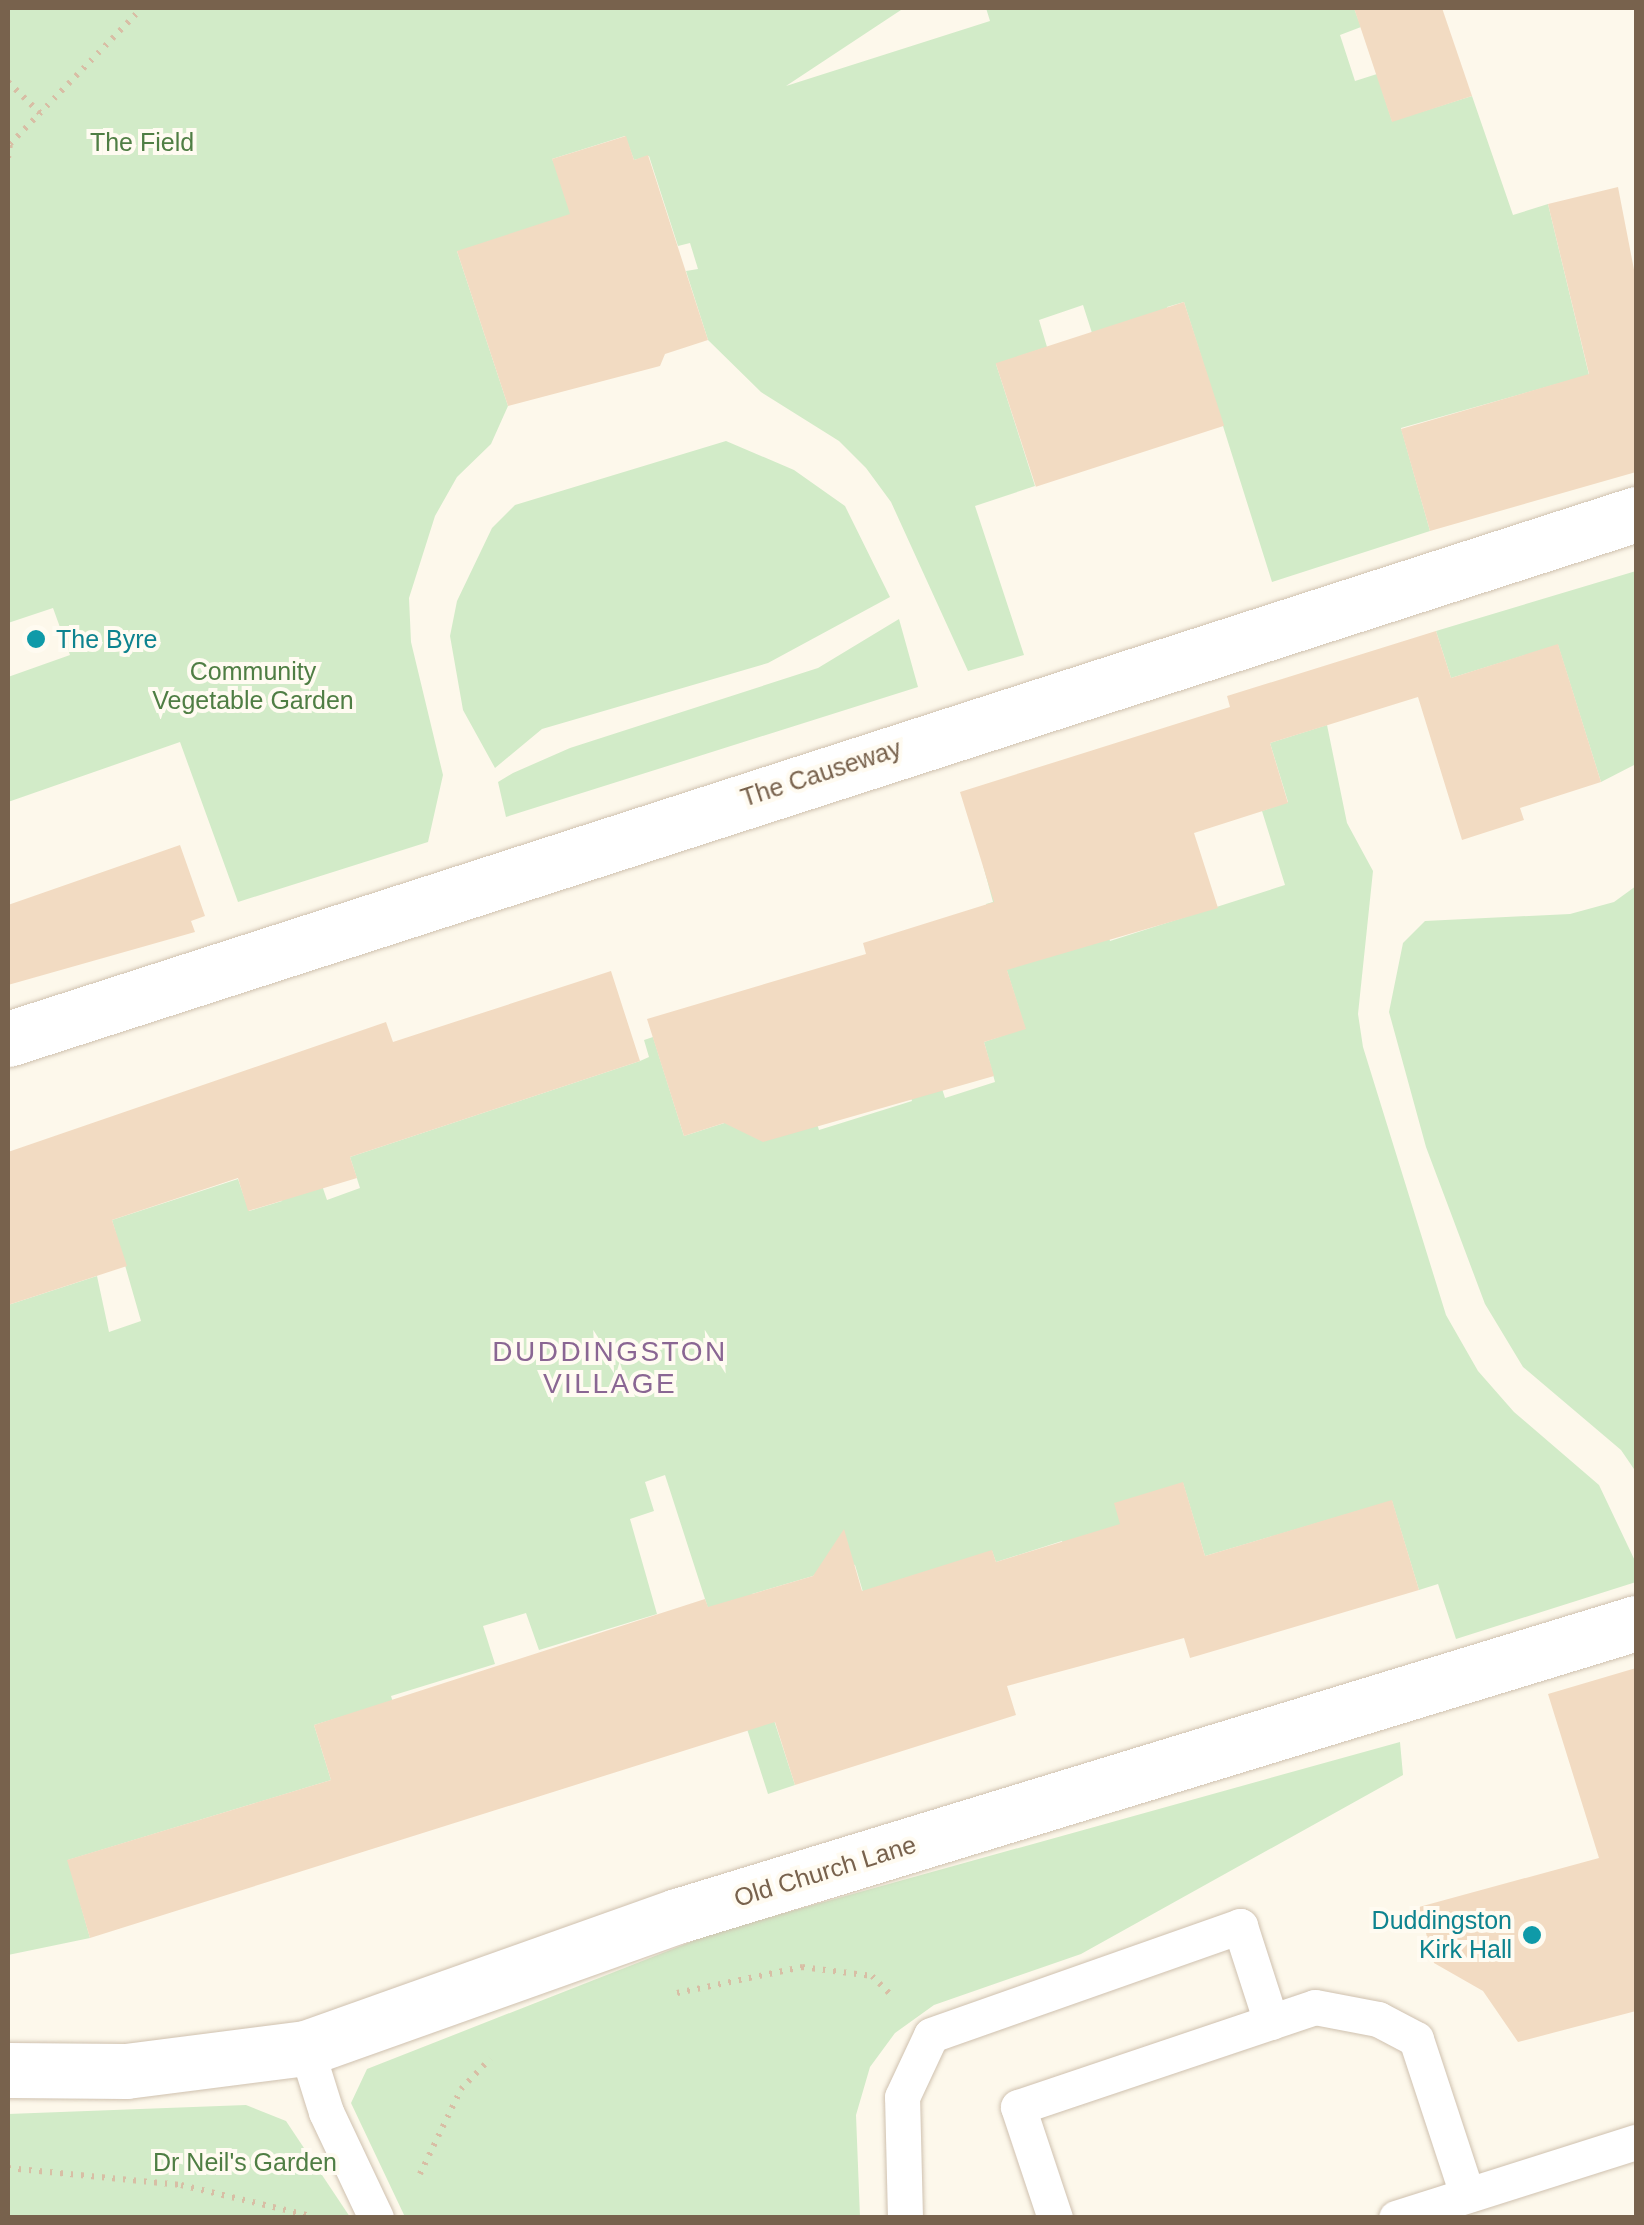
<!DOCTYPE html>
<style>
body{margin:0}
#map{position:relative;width:1644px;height:2225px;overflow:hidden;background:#fdf8eb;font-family:Helvetica,sans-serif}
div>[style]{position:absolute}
.green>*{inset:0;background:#d2ebc8}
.building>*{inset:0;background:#f2dbc2;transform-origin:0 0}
.path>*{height:6px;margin-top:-3px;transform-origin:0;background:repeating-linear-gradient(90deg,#d8bea5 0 2.5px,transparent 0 10.5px)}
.roads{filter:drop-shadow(0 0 2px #cfc1af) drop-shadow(0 0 2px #cfc1af)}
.service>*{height:35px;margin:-17.5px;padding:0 17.5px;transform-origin:17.5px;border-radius:17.5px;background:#fff}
.minor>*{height:55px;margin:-27.5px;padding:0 27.5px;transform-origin:27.5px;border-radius:27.5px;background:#fff}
.dots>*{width:28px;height:28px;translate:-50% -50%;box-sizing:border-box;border:5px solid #fffbf1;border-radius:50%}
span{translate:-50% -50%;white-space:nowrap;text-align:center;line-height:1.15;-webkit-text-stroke:8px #fffbf1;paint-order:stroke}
.park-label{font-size:25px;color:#4f7e44}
.culture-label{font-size:25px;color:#0d838f}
.left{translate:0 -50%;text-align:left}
.right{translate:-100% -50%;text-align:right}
.street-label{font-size:25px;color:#78624d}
.neighbourhood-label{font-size:28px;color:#8a6693;letter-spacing:2.5px}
.frame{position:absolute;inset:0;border:10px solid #78624d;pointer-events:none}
</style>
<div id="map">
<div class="green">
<i style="clip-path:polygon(8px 8px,904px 8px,786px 86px,990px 21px,986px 8px,1354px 8px,1361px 27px,1340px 35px,1355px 81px,1377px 74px,1392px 121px,1472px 96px,1513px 215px,1548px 204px,1589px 375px,1401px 428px,1430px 531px,1272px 582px,1184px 302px,1167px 307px,1171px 321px,1092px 333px,1083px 305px,1039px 320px,1047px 347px,996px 364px,1035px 486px,975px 506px,1024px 655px,968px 671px,891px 502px,866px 468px,839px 441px,761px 392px,708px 340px,686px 271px,698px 269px,690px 243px,678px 246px,649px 156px,634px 160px,625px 136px,552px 159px,602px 253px,457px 251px,508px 406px,491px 444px,457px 477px,435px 516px,409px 598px,411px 642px,443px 775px,428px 842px,238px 902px,180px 742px,8px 802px,8px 677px,70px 655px,53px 608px,8px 623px)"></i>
<i style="clip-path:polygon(726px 441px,794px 470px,845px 506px,890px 597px,768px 663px,542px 729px,495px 768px,463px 710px,450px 636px,457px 601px,492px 528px,515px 505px)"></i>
<i style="clip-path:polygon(1636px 571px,1636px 764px,1601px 782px,1558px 645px,1451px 678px,1436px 631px)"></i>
<i style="clip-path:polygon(899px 619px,918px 687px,506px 817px,498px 782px,513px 773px,570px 748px,818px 668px)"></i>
<i style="clip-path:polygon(1327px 725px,1347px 823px,1373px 871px,1358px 1014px,1363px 1047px,1446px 1315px,1478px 1371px,1514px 1412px,1599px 1485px,1636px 1563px,1636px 1582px,1456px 1639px,1438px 1584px,1419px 1590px,1392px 1501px,1205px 1556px,1183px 1483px,1134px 1573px,1072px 1568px,1062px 1541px,996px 1562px,992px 1551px,868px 1609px,855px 1565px,834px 1560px,813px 1576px,752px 1594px,788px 1709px,772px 1714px,795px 1785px,768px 1794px,665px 1475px,645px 1482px,654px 1511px,630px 1519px,657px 1614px,539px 1650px,526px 1613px,483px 1626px,495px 1664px,391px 1696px,432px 1828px,374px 1707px,314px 1725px,331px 1780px,68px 1860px,90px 1938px,8px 1955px,8px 1305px,97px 1276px,109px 1332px,141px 1321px,112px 1220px,238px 1179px,249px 1211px,282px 1201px,293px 1101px,327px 1200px,360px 1188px,350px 1157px,640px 1061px,649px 1057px,644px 1040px,653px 1037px,684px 1136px,808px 1096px,819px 1130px,912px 1101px,902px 1068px,932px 1058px,945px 1098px,995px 1082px,984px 1042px,1025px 1028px,986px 904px,993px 902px,983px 865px,1093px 889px,1110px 941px,1285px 885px,1262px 811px,1288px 802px,1270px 743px)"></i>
<i style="clip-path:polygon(1636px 886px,1636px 1472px,1621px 1450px,1523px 1367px,1485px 1304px,1426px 1147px,1389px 1012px,1403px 943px,1425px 921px,1570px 914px,1614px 902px)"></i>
<i style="clip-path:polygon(1400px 1742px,1403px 1775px,1081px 1954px,934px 2005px,895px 2033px,870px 2067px,856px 2115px,860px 2217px,405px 2217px,351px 2103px,367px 2069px,716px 1932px)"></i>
<i style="clip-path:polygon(246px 2105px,286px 2121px,350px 2217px,8px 2217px,8px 2114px)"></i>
</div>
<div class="building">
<i style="clip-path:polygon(1354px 8px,1442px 8px,1472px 96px,1392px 122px)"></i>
<i style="clip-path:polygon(626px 136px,634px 160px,648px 155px,708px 340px,665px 354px,660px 366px,508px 406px,457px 251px,570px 214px,552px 159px)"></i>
<i style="clip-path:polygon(1618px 187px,1636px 280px,1636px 472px,1430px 531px,1401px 429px,1589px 374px,1548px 204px)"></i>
<i style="left:1184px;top:302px;width:130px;height:198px;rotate:72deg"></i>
<i style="clip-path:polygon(1436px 631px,1451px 678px,1558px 644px,1601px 782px,1520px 808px,1524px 820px,1462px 840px,1418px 697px,1270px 743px,1288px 803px,1194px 833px,1218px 908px,1007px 970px,1026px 1029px,984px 1042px,994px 1076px,763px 1142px,724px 1123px,684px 1136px,647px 1019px,866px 954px,863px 943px,994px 902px,960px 792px,1230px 707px,1227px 696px)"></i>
<i style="clip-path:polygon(180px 845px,205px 916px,191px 921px,195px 932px,8px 985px,8px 905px)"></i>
<i style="clip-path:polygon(611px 971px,640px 1061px,350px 1157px,357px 1178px,248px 1211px,238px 1178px,112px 1220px,127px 1266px,8px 1305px,8px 1152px,386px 1022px,393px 1042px)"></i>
<i style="clip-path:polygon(1183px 1482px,1205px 1556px,1392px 1500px,1419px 1590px,1190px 1658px,1184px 1638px,1007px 1686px,1016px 1715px,795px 1785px,775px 1722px,90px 1938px,67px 1860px,331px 1780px,314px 1725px,705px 1599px,708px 1607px,813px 1576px,844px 1529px,862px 1591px,992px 1550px,996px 1562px,1120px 1524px,1114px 1503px)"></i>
<i style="clip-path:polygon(1636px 1668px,1636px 2011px,1518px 2042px,1483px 1991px,1434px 1963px,1419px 1907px,1599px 1858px,1548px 1694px)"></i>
</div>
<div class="path">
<i style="left:8px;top:82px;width:46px;rotate:44.1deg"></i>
<i style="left:8px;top:158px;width:14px;rotate:-82deg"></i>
<i style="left:10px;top:144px;width:190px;rotate:-45.9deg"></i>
<i style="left:677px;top:1993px;width:128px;rotate:-11.7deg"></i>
<i style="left:802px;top:1967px;width:71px;rotate:7.3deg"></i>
<i style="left:872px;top:1976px;width:25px;rotate:45deg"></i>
<i style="left:8px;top:2168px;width:174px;rotate:5.6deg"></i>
<i style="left:181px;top:2185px;width:134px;rotate:13.4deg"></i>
<i style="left:420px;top:2174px;width:94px;rotate:-64.2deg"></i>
<i style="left:461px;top:2089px;width:42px;rotate:-46deg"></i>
</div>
<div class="roads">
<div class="service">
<i style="left:306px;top:2048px;width:67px;rotate:72.6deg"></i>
<i style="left:326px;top:2112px;width:117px;rotate:64.7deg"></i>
<i style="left:905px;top:2218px;width:121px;rotate:-91.4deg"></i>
<i style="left:902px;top:2097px;width:68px;rotate:-64.9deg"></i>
<i style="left:931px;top:2035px;width:328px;rotate:-19.4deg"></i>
<i style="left:1240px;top:1926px;width:101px;rotate:72.1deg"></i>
<i style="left:1055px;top:2218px;width:117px;rotate:-108.4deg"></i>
<i style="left:1018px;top:2107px;width:313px;rotate:-18.6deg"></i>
<i style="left:1315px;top:2007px;width:64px;rotate:10.8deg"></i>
<i style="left:1378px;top:2019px;width:43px;rotate:27.8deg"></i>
<i style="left:1416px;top:2039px;width:163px;rotate:71.8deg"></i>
<i style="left:1396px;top:2218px;width:252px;rotate:-17.6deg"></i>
</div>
<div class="minor">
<i style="left:8px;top:1039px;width:1711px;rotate:-17.87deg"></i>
<i style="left:8px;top:2070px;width:118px;rotate:0.5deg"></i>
<i style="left:126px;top:2071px;width:181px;rotate:-7.3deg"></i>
<i style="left:306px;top:2048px;width:394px;rotate:-19.6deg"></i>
<i style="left:677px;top:1916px;width:1003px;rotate:-16.99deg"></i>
</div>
</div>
<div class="dots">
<i style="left:36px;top:639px;background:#0f9aa8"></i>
<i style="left:1532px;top:1935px;background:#0f9aa8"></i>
</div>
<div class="park-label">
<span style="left:142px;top:142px">The Field</span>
<span style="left:253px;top:686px">Community<br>Vegetable Garden</span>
<span style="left:245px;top:2162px">Dr Neil's Garden</span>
</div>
<div class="culture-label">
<span class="left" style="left:56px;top:639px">The Byre</span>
<span class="right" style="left:1512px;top:1935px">Duddingston<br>Kirk Hall</span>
</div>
<div class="street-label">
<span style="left:821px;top:773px;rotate:-18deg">The Causeway</span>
<span style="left:825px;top:1871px;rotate:-17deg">Old Church Lane</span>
</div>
<div class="neighbourhood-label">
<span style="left:610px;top:1368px">DUDDINGSTON<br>VILLAGE</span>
</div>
<div class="frame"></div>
</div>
